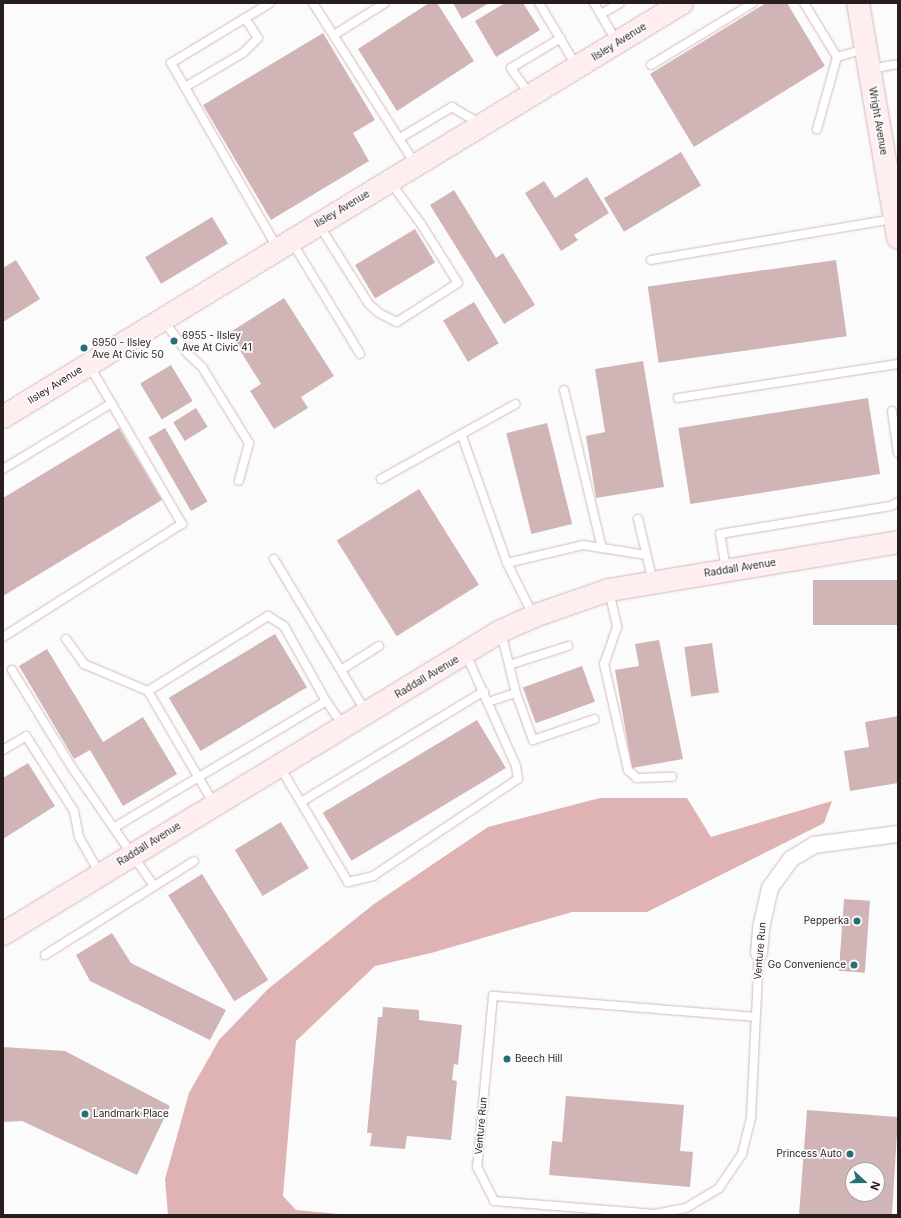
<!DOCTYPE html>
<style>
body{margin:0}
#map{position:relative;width:901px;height:1218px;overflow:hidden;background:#fbfbfb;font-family:Inter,sans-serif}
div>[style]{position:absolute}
.forest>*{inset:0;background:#dfb2b4}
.building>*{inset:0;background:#d1b5b6;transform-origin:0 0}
.roads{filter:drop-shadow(0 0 1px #d5b8ba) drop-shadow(0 0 1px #d5b8ba)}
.lane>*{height:8px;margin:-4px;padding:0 4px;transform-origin:4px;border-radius:4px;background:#fff}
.street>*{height:16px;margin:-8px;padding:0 8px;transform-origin:8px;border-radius:8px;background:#fff}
.secondary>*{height:22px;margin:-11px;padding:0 11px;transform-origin:11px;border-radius:11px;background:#feeeef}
.dots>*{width:11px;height:11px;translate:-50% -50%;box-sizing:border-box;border:2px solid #fbfbfb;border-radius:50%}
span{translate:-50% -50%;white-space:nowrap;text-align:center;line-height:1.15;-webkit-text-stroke:3.5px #fbfbfb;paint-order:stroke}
.street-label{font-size:10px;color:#291e1f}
.poi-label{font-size:10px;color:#291e1f}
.left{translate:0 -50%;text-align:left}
.right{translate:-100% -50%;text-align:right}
.frame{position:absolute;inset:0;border:4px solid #291e1f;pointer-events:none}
.north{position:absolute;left:845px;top:1162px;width:40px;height:40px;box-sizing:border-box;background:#fbfbfb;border:1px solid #a7a3a3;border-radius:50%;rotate:111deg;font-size:11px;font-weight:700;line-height:16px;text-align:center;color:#291e1f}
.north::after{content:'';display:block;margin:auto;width:14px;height:18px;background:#247073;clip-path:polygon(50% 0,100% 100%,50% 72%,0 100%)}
</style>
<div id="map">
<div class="forest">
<i style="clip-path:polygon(600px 798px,687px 798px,711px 837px,832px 801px,824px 823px,647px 912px,572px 912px,431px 953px,375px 966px,296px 1041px,283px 1196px,296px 1210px,349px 1215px,168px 1215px,165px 1179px,189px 1093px,219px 1040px,268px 989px,374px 904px,488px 827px)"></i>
</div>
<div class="building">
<i style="clip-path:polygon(429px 3px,437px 3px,474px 61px,397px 111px,358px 49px)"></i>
<i style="clip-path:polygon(453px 3px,489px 3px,462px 19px)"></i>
<i style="clip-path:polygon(505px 3px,523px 3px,540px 30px,496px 57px,475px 21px)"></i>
<i style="clip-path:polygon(766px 3px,787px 3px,825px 66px,694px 147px,650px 74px)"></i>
<i style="clip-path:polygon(323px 33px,375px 120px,353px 133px,369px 161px,271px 220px,203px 105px)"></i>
<i style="left:681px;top:152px;width:39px;height:90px;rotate:59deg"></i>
<i style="clip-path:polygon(587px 177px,609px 213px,574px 235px,578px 240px,561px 251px,525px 193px,544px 181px,555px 198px)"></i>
<i style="clip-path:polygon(454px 190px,496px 258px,503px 253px,535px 305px,504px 324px,430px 205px)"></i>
<i style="left:212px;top:217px;width:31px;height:78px;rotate:59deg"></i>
<i style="left:415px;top:229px;width:39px;height:70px;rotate:59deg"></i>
<i style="clip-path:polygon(16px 260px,40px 299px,3px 322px,3px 268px)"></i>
<i style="left:836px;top:260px;width:77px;height:190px;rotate:82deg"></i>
<i style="clip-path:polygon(284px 298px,334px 376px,301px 397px,308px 408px,274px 429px,250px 391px,261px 384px,229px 333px)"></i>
<i style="left:474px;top:302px;width:48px;height:36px;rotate:59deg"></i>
<i style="clip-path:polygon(643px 361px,664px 487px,596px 498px,586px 436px,605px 432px,595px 369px)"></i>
<i style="left:171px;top:365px;width:42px;height:36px;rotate:59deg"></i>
<i style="left:868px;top:398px;width:77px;height:192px;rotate:81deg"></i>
<i style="left:196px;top:408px;width:22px;height:27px;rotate:58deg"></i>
<i style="left:547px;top:423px;width:104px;height:42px;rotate:76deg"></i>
<i style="clip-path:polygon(119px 428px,162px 500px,3px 596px,3px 498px)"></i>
<i style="left:165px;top:428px;width:85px;height:19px;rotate:60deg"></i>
<i style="left:419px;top:489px;width:113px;height:97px;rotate:58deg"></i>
<i style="left:898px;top:580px;width:45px;height:85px;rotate:90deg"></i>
<i style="left:275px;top:634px;width:62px;height:124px;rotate:59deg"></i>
<i style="clip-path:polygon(659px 640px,683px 759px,632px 768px,615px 670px,639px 666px,635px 644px)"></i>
<i style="left:712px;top:643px;width:50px;height:28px;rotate:82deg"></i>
<i style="clip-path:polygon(47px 649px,103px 742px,143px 717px,177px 774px,123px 806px,90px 750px,74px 759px,19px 666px)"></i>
<i style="left:582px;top:666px;width:38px;height:63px;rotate:70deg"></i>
<i style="clip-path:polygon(898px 716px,898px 783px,850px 791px,844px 751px,869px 747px,865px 722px)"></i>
<i style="left:477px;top:720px;width:56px;height:180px;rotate:59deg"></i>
<i style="clip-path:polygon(28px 763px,55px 806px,3px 839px,3px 778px)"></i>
<i style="left:281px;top:822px;width:54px;height:54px;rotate:59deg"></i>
<i style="left:202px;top:874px;width:125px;height:40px;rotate:58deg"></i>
<i style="left:844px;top:899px;width:26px;height:72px;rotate:4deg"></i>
<i style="clip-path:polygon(112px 933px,131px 963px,226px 1010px,210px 1040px,90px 981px,76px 955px)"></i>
<i style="clip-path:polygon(383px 1007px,419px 1010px,419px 1020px,462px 1025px,458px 1065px,454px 1064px,452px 1080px,457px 1081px,451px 1140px,407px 1136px,405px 1149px,370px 1146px,372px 1133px,367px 1133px,378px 1017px,382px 1017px)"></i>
<i style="clip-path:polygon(3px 1047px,65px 1051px,170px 1106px,137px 1175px,22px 1121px,3px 1122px)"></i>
<i style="clip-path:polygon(566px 1096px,684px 1105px,680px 1151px,693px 1152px,690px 1187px,549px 1175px,552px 1141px,562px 1142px)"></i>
<i style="clip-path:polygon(evenodd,807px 1110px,898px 1117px,892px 1215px,799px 1215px,807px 1110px,853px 1170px,877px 1170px,877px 1194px,853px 1194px,853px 1170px)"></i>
</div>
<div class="roads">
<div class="lane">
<i style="left:270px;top:3px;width:116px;rotate:148.8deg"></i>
<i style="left:171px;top:63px;width:212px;rotate:60.1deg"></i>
<i style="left:313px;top:3px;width:192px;rotate:57.6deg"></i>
<i style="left:539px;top:3px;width:74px;rotate:59.3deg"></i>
<i style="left:594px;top:3px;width:45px;rotate:59.5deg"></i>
<i style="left:804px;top:3px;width:63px;rotate:58.6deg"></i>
<i style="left:837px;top:57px;width:75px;rotate:105.5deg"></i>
<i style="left:601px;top:14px;width:22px;rotate:-30deg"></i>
<i style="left:334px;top:35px;width:60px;rotate:-32.1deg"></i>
<i style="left:837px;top:57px;width:29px;rotate:-16deg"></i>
<i style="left:651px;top:65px;width:119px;rotate:-31.3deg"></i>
<i style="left:870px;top:69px;width:28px;rotate:-10deg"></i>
<i style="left:185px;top:87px;width:67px;rotate:-30.4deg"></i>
<i style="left:243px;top:53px;width:21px;rotate:-45deg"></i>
<i style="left:258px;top:38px;width:24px;rotate:-123deg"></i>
<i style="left:531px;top:96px;width:34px;rotate:-126deg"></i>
<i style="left:511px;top:68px;width:58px;rotate:-31deg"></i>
<i style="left:400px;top:138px;width:61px;rotate:-30.8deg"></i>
<i style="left:452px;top:107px;width:33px;rotate:31deg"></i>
<i style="left:319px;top:225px;width:93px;rotate:57.7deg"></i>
<i style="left:369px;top:304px;width:13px;rotate:42deg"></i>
<i style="left:379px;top:313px;width:20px;rotate:27deg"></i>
<i style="left:397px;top:322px;width:72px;rotate:-32.6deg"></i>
<i style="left:458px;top:283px;width:70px;rotate:-122.1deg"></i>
<i style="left:421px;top:224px;width:51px;rotate:-126.2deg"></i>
<i style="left:292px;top:242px;width:131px;rotate:58.7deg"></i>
<i style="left:651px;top:260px;width:246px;rotate:-9.6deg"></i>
<i style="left:164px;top:321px;width:39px;rotate:54deg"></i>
<i style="left:187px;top:353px;width:21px;rotate:43deg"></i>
<i style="left:202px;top:367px;width:89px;rotate:58.3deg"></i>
<i style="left:249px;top:443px;width:39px;rotate:105deg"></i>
<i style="left:564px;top:390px;width:163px;rotate:76.5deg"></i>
<i style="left:678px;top:398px;width:223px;rotate:-8.8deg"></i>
<i style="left:892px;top:411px;width:42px;rotate:81.9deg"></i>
<i style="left:462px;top:436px;width:135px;rotate:70.5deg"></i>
<i style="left:507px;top:563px;width:58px;rotate:63.4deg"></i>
<i style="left:3px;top:469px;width:127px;rotate:-31.2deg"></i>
<i style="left:381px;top:479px;width:154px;rotate:-29.1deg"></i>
<i style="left:638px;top:519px;width:65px;rotate:76.6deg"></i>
<i style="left:274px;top:559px;width:179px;rotate:59deg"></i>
<i style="left:507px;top:563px;width:78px;rotate:-13.3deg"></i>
<i style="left:583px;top:545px;width:64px;rotate:9deg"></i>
<i style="left:726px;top:570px;width:36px;rotate:-99deg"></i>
<i style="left:720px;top:534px;width:173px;rotate:-9.3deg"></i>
<i style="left:891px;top:506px;width:8px;rotate:-30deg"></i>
<i style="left:609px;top:591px;width:37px;rotate:77deg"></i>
<i style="left:617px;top:627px;width:39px;rotate:109deg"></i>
<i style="left:604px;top:664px;width:109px;rotate:77.2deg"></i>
<i style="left:628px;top:770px;width:12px;rotate:42deg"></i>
<i style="left:637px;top:778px;width:35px;rotate:-2deg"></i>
<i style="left:501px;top:632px;width:63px;rotate:76.2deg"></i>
<i style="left:516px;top:693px;width:50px;rotate:70.1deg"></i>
<i style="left:533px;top:740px;width:65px;rotate:-18.7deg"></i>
<i style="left:3px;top:637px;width:212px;rotate:-32.3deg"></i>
<i style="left:182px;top:524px;width:184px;rotate:-120.3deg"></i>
<i style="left:66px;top:639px;width:31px;rotate:54deg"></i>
<i style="left:84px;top:664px;width:69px;rotate:22.9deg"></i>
<i style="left:148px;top:691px;width:142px;rotate:-32deg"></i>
<i style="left:268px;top:616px;width:19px;rotate:32deg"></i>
<i style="left:284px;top:626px;width:86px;rotate:60.8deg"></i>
<i style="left:326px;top:701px;width:29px;rotate:55deg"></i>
<i style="left:509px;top:665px;width:62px;rotate:-17.9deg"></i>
<i style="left:12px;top:670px;width:116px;rotate:58.4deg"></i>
<i style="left:73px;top:769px;width:142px;rotate:55.3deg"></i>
<i style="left:341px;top:670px;width:45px;rotate:-32.3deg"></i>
<i style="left:148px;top:691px;width:131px;rotate:59.7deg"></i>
<i style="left:488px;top:702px;width:29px;rotate:-18deg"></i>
<i style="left:3px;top:750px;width:27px;rotate:-31deg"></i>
<i style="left:26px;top:736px;width:89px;rotate:57.4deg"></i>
<i style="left:74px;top:811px;width:26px;rotate:79deg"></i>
<i style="left:79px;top:837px;width:43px;rotate:60.4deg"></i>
<i style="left:280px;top:767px;width:134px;rotate:59.4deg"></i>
<i style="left:348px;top:882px;width:26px;rotate:-13deg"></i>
<i style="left:373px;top:876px;width:174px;rotate:-33.8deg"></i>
<i style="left:518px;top:779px;width:13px;rotate:-99deg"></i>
<i style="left:516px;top:766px;width:123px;rotate:-114.1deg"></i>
<i style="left:301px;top:802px;width:214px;rotate:-31.2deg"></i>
<i style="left:115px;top:827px;width:246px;rotate:-30.8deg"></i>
<i style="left:45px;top:955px;width:176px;rotate:-32.2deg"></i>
<i style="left:755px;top:1017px;width:263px;rotate:-175.4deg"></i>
<i style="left:493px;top:996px;width:172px;rotate:95.3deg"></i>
<i style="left:477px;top:1167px;width:38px;rotate:63deg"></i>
<i style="left:494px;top:1201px;width:162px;rotate:4.6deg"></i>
<i style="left:655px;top:1214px;width:32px;rotate:-11deg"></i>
<i style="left:686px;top:1208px;width:39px;rotate:-31deg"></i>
<i style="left:719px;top:1188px;width:41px;rotate:-55.9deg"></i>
<i style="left:742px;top:1154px;width:38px;rotate:-76deg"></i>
<i style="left:751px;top:1117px;width:164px;rotate:-87.2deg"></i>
</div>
<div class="street">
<i style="left:759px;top:953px;width:25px;rotate:-85deg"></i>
<i style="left:761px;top:928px;width:41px;rotate:-77.3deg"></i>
<i style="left:770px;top:888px;width:36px;rotate:-54deg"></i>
<i style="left:791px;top:859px;width:27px;rotate:-31deg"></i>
<i style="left:814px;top:845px;width:85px;rotate:-7.5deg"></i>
</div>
<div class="secondary">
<i style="left:858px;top:3px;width:238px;rotate:80.3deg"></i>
<i style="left:3px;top:417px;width:795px;rotate:-31.37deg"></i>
<i style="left:3px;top:934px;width:583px;rotate:-31.32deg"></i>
<i style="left:501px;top:631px;width:36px;rotate:-24deg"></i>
<i style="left:534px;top:616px;width:79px;rotate:-19.1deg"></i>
<i style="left:609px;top:590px;width:293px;rotate:-9.4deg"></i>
</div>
</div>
<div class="dots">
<i style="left:174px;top:341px;background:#247073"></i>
<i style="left:84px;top:348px;background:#247073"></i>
<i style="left:857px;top:921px;background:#247073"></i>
<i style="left:854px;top:965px;background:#247073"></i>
<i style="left:507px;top:1059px;background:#247073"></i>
<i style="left:85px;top:1114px;background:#247073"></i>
<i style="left:850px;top:1154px;background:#247073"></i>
</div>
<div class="street-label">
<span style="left:619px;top:42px;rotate:-32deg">Ilsley Avenue</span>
<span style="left:878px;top:121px;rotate:80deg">Wright Avenue</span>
<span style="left:342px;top:209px;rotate:-31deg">Ilsley Avenue</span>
<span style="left:55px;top:385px;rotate:-32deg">Ilsley Avenue</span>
<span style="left:740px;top:568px;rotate:-9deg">Raddall Avenue</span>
<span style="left:427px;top:677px;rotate:-31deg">Raddall Avenue</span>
<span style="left:149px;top:844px;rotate:-32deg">Raddall Avenue</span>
<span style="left:760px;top:951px;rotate:-85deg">Venture Run</span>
<span style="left:481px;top:1126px;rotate:-85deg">Venture Run</span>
</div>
<div class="poi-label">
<span class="left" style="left:182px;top:341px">6955 - Ilsley<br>Ave At Civic 41</span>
<span class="left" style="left:92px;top:348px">6950 - Ilsley<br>Ave At Civic 50</span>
<span class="right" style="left:849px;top:921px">Pepperka</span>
<span class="right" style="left:846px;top:965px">Go Convenience</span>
<span class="left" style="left:515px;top:1059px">Beech Hill</span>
<span class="left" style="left:93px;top:1114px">Landmark Place</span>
<span class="right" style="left:842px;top:1154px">Princess Auto</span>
</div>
<div class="frame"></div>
<div class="north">N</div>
</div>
